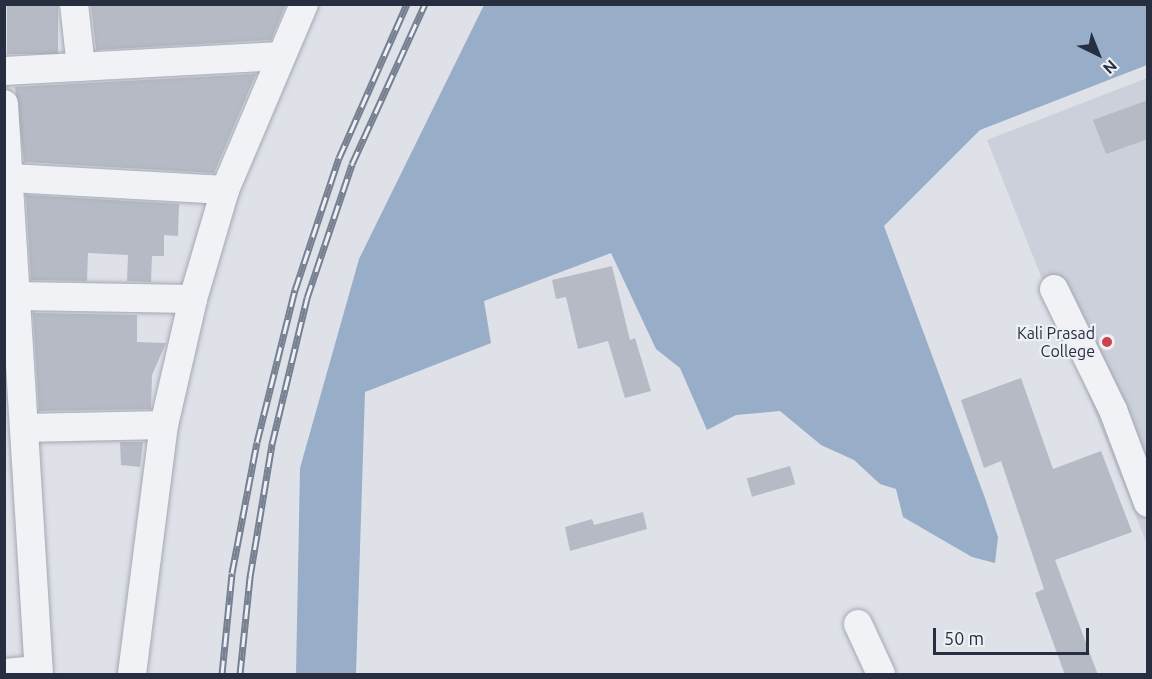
<!DOCTYPE html>
<style>
body{margin:0}
#map{position:relative;width:1152px;height:679px;overflow:hidden;background:#dee1e8;font-family:Ubuntu,sans-serif}
div>[style]{position:absolute}
.built>*{inset:0;background:#ccd0da}
.water>*{inset:0;background:#98adc8}
.building>*{inset:0;background:#b5bac5;transform-origin:0 0}
.roads{filter:drop-shadow(0 0 2px #a3a8b2) drop-shadow(0 0 2px #a3a8b2)}
.minor>*{height:28px;margin:-14px;padding:0 14px;transform-origin:14px;border-radius:14px;background:#f1f2f6}
.rail>*{height:7px;margin-top:-3.5px;transform-origin:0;background:repeating-linear-gradient(90deg,#edf0f5 0 14px,#778091 0 28px);box-sizing:border-box;border-block:2px solid #778091}
.dots>*{width:16px;height:16px;translate:-50% -50%;box-sizing:border-box;border:3px solid #edf0f5;border-radius:50%}
span{translate:-50% -50%;white-space:nowrap;text-align:center;line-height:1.15;-webkit-text-stroke:4.5px #edf0f5;paint-order:stroke}
.poi-label{font-size:16px;color:#272e3f}
.right{translate:-100% -50%;text-align:right}
.frame{position:absolute;inset:0;border:6px solid #272e3f;pointer-events:none}
.north{position:absolute;left:1068px;top:24px;width:60px;height:60px;-webkit-text-stroke:4px #edf0f5;paint-order:stroke;rotate:137deg;font-size:16px;font-weight:700;line-height:24px;text-align:center;color:#272e3f}
.north::after{content:'';display:block;margin:auto;width:21px;height:27px;background:#272e3f;clip-path:polygon(50% 0,100% 100%,50% 72%,0 100%)}
.scale{position:absolute;left:933px;top:628px;width:156px;height:27px;box-sizing:border-box;border:3px solid #272e3f;border-top:0;padding-left:8px;font-size:18px;line-height:21px;white-space:nowrap;color:#272e3f;-webkit-text-stroke:4px #edf0f5;paint-order:stroke}
</style>
<div id="map">
<div class="built">
<i style="clip-path:polygon(1147px 78px,1147px 544px,987px 140px)"></i>
</div>
<div class="water">
<i style="clip-path:polygon(484px 5px,1147px 5px,1147px 65px,980px 130px,884px 226px,985px 498px,998px 537px,995px 563px,972px 557px,903px 517px,896px 489px,880px 484px,854px 460px,821px 445px,780px 411px,736px 415px,707px 430px,680px 368px,656px 349px,611px 253px,484px 301px,491px 343px,365px 392px,356px 674px,296px 674px,300px 468px,359px 259px)"></i>
</div>
<div class="building">
<i style="left:7px;top:4px;width:51px;height:50px"></i>
<i style="clip-path:polygon(91px 4px,286px 4px,271px 40px,96px 50px)"></i>
<i style="clip-path:polygon(256px 74px,214px 173px,24px 162px,15px 87px)"></i>
<i style="clip-path:polygon(1148px 100px,1148px 139px,1106px 154px,1093px 120px)"></i>
<i style="clip-path:polygon(26px 195px,179px 204px,178px 236px,164px 235px,164px 256px,152px 256px,151px 282px,127px 281px,128px 255px,88px 253px,87px 281px,31px 280px)"></i>
<i style="clip-path:polygon(612px 266px,630px 340px,635px 338px,651px 391px,625px 398px,608px 341px,578px 349px,566px 297px,556px 299px,552px 280px)"></i>
<i style="clip-path:polygon(33px 313px,137px 315px,137px 342px,166px 343px,152px 375px,151px 409px,39px 411px)"></i>
<i style="clip-path:polygon(1021px 378px,1053px 469px,1101px 451px,1132px 532px,1055px 560px,1098px 675px,1065px 675px,1035px 593px,1044px 589px,1001px 461px,984px 468px,961px 400px)"></i>
<i style="clip-path:polygon(120px 442px,143px 442px,140px 467px,121px 465px)"></i>
<i style="left:790px;top:466px;width:19px;height:45px;rotate:74deg"></i>
<i style="clip-path:polygon(643px 512px,647px 529px,570px 551px,565px 527px,592px 519px,594px 525px)"></i>
</div>
<div class="roads">
<div class="minor">
<i style="left:74px;top:4px;width:63px;rotate:83.7deg"></i>
<i style="left:4px;top:71px;width:277px;rotate:-3.1deg"></i>
<i style="left:4px;top:104px;width:571px;rotate:86.49deg"></i>
<i style="left:11px;top:178px;width:214px;rotate:3.2deg"></i>
<i style="left:1054px;top:289px;width:135px;rotate:64deg"></i>
<i style="left:1113px;top:410px;width:99px;rotate:69.4deg"></i>
<i style="left:17px;top:296px;width:176px;rotate:1deg"></i>
<i style="left:24px;top:428px;width:140px;rotate:-1.2deg"></i>
<i style="left:858px;top:624px;width:55px;rotate:65.3deg"></i>
<i style="left:4px;top:673px;width:34px;rotate:-5deg"></i>
<i style="left:132px;top:674px;width:251px;rotate:-82.7deg"></i>
<i style="left:164px;top:425px;width:129px;rotate:-77deg"></i>
<i style="left:193px;top:299px;width:114px;rotate:-73.6deg"></i>
<i style="left:225px;top:190px;width:202px;rotate:-67deg"></i>
</div>
</div>
<div class="rail">
<i style="left:222px;top:674px;width:101px;rotate:-84.3deg"></i>
<i style="left:232px;top:573px;width:133px;rotate:-79.2deg"></i>
<i style="left:257px;top:442px;width:157px;rotate:-76deg"></i>
<i style="left:295px;top:290px;width:139px;rotate:-71.6deg"></i>
<i style="left:339px;top:158px;width:168px;rotate:-66.2deg"></i>
<i style="left:240px;top:674px;width:98px;rotate:-84.1deg"></i>
<i style="left:250px;top:577px;width:135px;rotate:-80.6deg"></i>
<i style="left:272px;top:444px;width:150px;rotate:-76.5deg"></i>
<i style="left:307px;top:298px;width:141px;rotate:-71.4deg"></i>
<i style="left:352px;top:164px;width:176px;rotate:-65.5deg"></i>
</div>
<div class="dots">
<i style="left:1107px;top:342px;background:#cf414f"></i>
</div>
<div class="poi-label">
<span class="right" style="left:1095px;top:342px">Kali Prasad<br>College</span>
</div>
<div class="frame"></div>
<div class="north">N</div>
<div class="scale">50 m</div>
</div>
